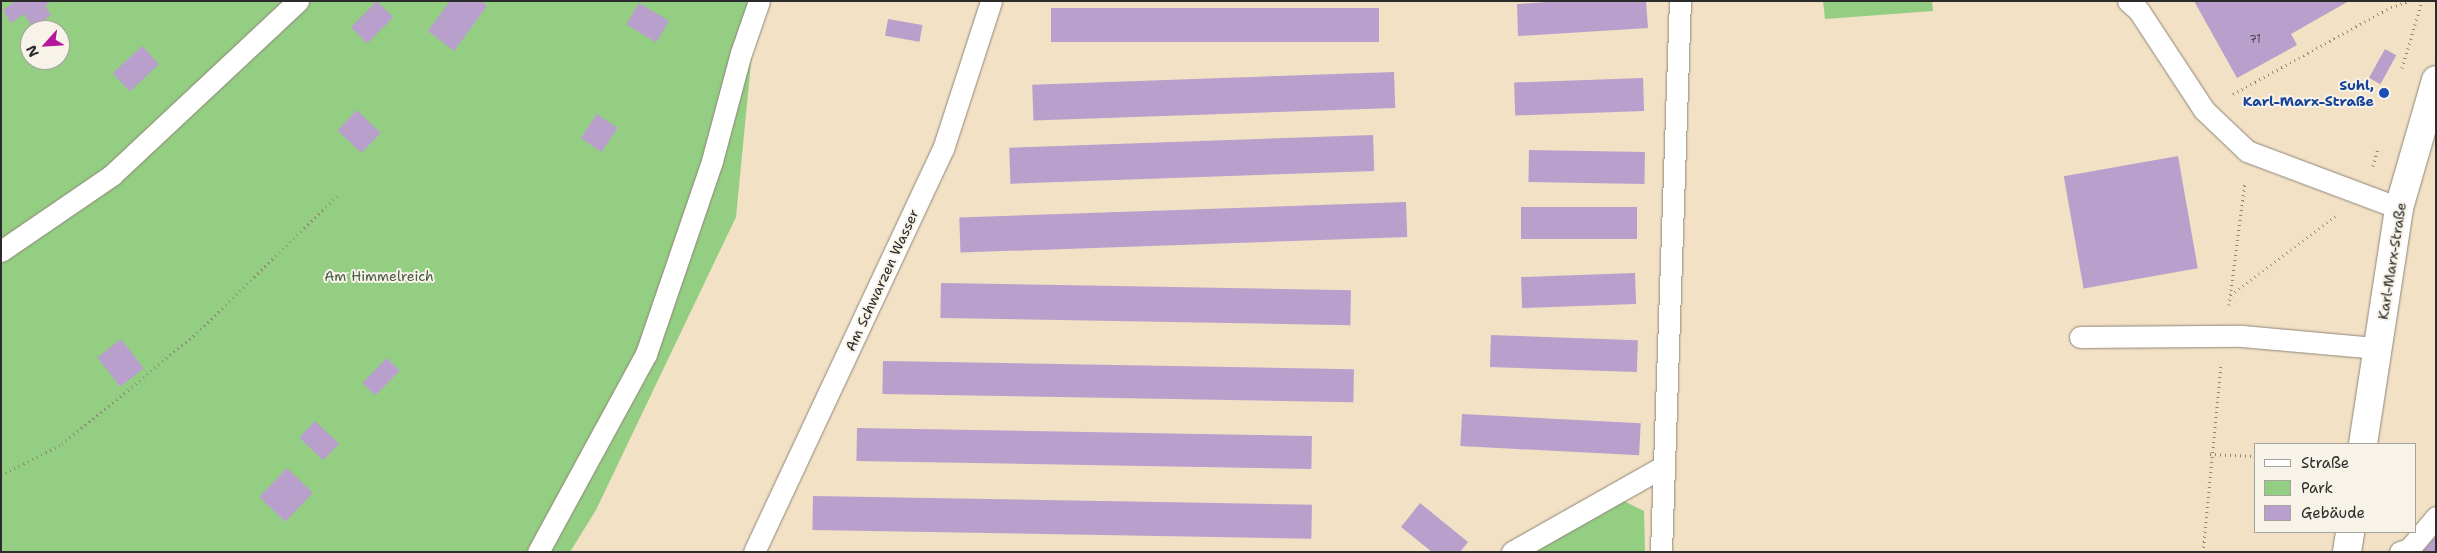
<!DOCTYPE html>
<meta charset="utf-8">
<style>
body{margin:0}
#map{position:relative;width:2437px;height:553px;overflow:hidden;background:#f2e1c5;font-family:"Shantell Sans",sans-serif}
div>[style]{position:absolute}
.green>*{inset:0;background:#94ce83}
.building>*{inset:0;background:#b99fcc;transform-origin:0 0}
.path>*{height:3px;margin-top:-1.5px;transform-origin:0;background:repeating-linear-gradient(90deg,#8e8678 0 1px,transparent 0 5px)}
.roads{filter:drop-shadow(0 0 1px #8e8678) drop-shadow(0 0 1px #8e8678)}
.lane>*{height:21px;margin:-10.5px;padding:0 10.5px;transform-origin:10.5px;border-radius:10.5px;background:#fff}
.street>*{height:28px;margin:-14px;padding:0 14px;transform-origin:14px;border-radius:14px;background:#fff}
.dots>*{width:14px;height:14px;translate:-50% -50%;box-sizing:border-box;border:2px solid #f7f3e8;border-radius:50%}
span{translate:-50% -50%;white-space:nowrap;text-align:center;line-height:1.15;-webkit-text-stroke:4px #f7f3e8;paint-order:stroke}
.number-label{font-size:11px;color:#4e4853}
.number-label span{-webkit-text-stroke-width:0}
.transit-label{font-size:14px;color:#164399;font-weight:700}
.right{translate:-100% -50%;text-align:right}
.street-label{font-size:14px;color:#2b2b2b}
.park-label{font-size:14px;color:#4a5c45}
.frame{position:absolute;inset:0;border:2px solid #2b2b2b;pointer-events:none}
.legend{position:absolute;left:2254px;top:443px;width:162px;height:90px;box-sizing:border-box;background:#f7f3e8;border:1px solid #a5a39c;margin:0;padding:6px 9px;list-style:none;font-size:15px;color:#2b2b2b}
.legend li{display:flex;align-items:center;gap:10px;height:25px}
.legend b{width:25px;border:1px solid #a5a39c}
.north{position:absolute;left:20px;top:20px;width:50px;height:50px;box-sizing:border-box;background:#f7f3e8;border:1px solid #a5a39c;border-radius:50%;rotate:244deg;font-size:14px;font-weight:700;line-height:20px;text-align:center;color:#2b2b2b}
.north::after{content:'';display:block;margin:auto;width:18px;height:22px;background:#b5179e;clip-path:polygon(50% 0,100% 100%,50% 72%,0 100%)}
</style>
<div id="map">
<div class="green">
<i style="clip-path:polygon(evenodd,1px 1px,757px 1px,736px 217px,596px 510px,570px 552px,1px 552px,1px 1px,30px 30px,60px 30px,60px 60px,30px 60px,30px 30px)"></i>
<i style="clip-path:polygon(1823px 1px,1932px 1px,1933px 11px,1825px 19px)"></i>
<i style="clip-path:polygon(1610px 501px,1624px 501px,1644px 511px,1645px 552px,1524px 552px)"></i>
</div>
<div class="building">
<i style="clip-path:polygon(16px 1px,52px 1px,45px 6px,51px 15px,33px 28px,24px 14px,11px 23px,3px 10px)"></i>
<i style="left:377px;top:1px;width:23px;height:37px;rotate:45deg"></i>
<i style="clip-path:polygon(450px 1px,481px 1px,487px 6px,454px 51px,428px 31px)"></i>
<i style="clip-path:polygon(1564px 1px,1646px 1px,1648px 28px,1518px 36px,1517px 4px)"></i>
<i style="clip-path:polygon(2194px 1px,2349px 1px,2291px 34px,2297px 45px,2237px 78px)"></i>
<i style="left:639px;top:3px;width:35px;height:25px;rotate:31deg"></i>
<i style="left:1379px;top:8px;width:34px;height:328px;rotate:90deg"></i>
<i style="left:888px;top:19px;width:35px;height:17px;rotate:10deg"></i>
<i style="left:142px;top:46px;width:25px;height:40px;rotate:47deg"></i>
<i style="left:2385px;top:49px;width:13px;height:33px;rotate:29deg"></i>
<i style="left:1394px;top:72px;width:36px;height:362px;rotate:88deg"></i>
<i style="left:1643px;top:78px;width:33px;height:129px;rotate:88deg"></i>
<i style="left:357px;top:110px;width:33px;height:28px;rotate:44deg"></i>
<i style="left:597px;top:114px;width:25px;height:29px;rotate:34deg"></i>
<i style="left:1373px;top:135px;width:36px;height:364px;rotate:88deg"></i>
<i style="left:1529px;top:150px;width:116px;height:32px;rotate:1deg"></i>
<i style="left:2178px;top:156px;width:114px;height:116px;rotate:80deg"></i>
<i style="left:1406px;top:202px;width:35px;height:447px;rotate:88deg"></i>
<i style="left:1521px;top:207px;width:116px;height:32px"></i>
<i style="left:1635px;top:273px;width:31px;height:114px;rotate:88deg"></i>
<i style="left:941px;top:283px;width:410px;height:35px;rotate:1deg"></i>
<i style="left:1491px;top:335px;width:147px;height:32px;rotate:2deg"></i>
<i style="left:121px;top:339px;width:37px;height:30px;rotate:52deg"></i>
<i style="left:387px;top:358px;width:18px;height:35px;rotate:45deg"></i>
<i style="left:883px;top:361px;width:471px;height:33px;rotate:1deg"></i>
<i style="left:1462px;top:414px;width:179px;height:32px;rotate:3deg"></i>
<i style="left:315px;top:421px;width:33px;height:23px;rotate:43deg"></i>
<i style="left:857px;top:428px;width:455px;height:33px;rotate:1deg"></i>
<i style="left:287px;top:468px;width:36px;height:40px;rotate:44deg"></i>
<i style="left:813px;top:496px;width:499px;height:34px;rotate:1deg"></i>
<i style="clip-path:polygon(1420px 503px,1468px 542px,1460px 552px,1432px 552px,1401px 527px)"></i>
<i style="clip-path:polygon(2436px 536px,2436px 552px,2422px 552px)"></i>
</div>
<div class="path">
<i style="left:2402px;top:68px;width:70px;rotate:-73.4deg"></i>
<i style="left:2233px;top:94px;width:180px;rotate:-28.8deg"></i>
<i style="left:2391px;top:7px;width:19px;rotate:-18deg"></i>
<i style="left:2373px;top:166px;width:19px;rotate:-74deg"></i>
<i style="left:2231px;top:295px;width:131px;rotate:-37deg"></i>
<i style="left:2229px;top:305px;width:124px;rotate:-82.6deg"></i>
<i style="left:2210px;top:454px;width:46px;rotate:2.5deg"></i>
<i style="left:1px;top:475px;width:68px;rotate:-26.9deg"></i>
<i style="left:62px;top:444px;width:175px;rotate:-39.4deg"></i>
<i style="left:197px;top:333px;width:199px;rotate:-44.4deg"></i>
<i style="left:2203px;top:552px;width:187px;rotate:-84.5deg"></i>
</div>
<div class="roads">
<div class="lane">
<i style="left:2128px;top:1px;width:15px;rotate:42deg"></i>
<i style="left:2139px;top:11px;width:118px;rotate:56.7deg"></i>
<i style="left:2204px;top:110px;width:59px;rotate:43.6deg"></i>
<i style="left:2247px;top:151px;width:162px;rotate:20.6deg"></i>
<i style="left:1px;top:251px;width:135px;rotate:-34.4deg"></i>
<i style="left:112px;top:175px;width:255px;rotate:-43.1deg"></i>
<i style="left:2080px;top:337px;width:162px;rotate:-0.4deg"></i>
<i style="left:2242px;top:336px;width:136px;rotate:5.1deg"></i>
<i style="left:538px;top:552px;width:226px;rotate:-61.4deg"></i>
<i style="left:646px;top:354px;width:204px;rotate:-71.1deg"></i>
<i style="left:712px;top:161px;width:112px;rotate:-75deg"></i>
<i style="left:741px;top:53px;width:55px;rotate:-70.9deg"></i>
<i style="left:754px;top:552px;width:445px;rotate:-64.9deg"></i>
<i style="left:943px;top:149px;width:156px;rotate:-72deg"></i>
<i style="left:1512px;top:552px;width:172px;rotate:-29.5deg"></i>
<i style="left:1661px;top:552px;width:551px;rotate:-88.03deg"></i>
<i style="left:2400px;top:552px;width:9px;rotate:-18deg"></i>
<i style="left:2409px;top:549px;width:42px;rotate:-49.8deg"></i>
</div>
<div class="street">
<i style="left:2363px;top:444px;width:239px;rotate:-81.3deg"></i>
<i style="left:2399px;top:208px;width:133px;rotate:-73.9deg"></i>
<i style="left:2347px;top:552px;width:20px;rotate:-81deg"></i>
</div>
</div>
<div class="dots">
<i style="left:2384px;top:93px;background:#1a4fb4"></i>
</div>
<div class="number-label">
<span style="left:2255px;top:40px">71</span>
</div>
<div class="transit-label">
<span class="right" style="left:2374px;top:93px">Suhl,<br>Karl-Marx-Straße</span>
</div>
<div class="street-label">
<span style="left:2392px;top:261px;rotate:-81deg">Karl-Marx-Straße</span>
<span style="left:882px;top:280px;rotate:-65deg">Am Schwarzen Wasser</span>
</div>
<div class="park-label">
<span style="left:379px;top:276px">Am Himmelreich</span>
</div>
<div class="frame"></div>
<ul class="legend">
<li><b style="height:6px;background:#fff"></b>Straße</li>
<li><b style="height:14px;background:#94ce83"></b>Park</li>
<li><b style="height:14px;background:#b99fcc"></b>Gebäude</li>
</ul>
<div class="north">N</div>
</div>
